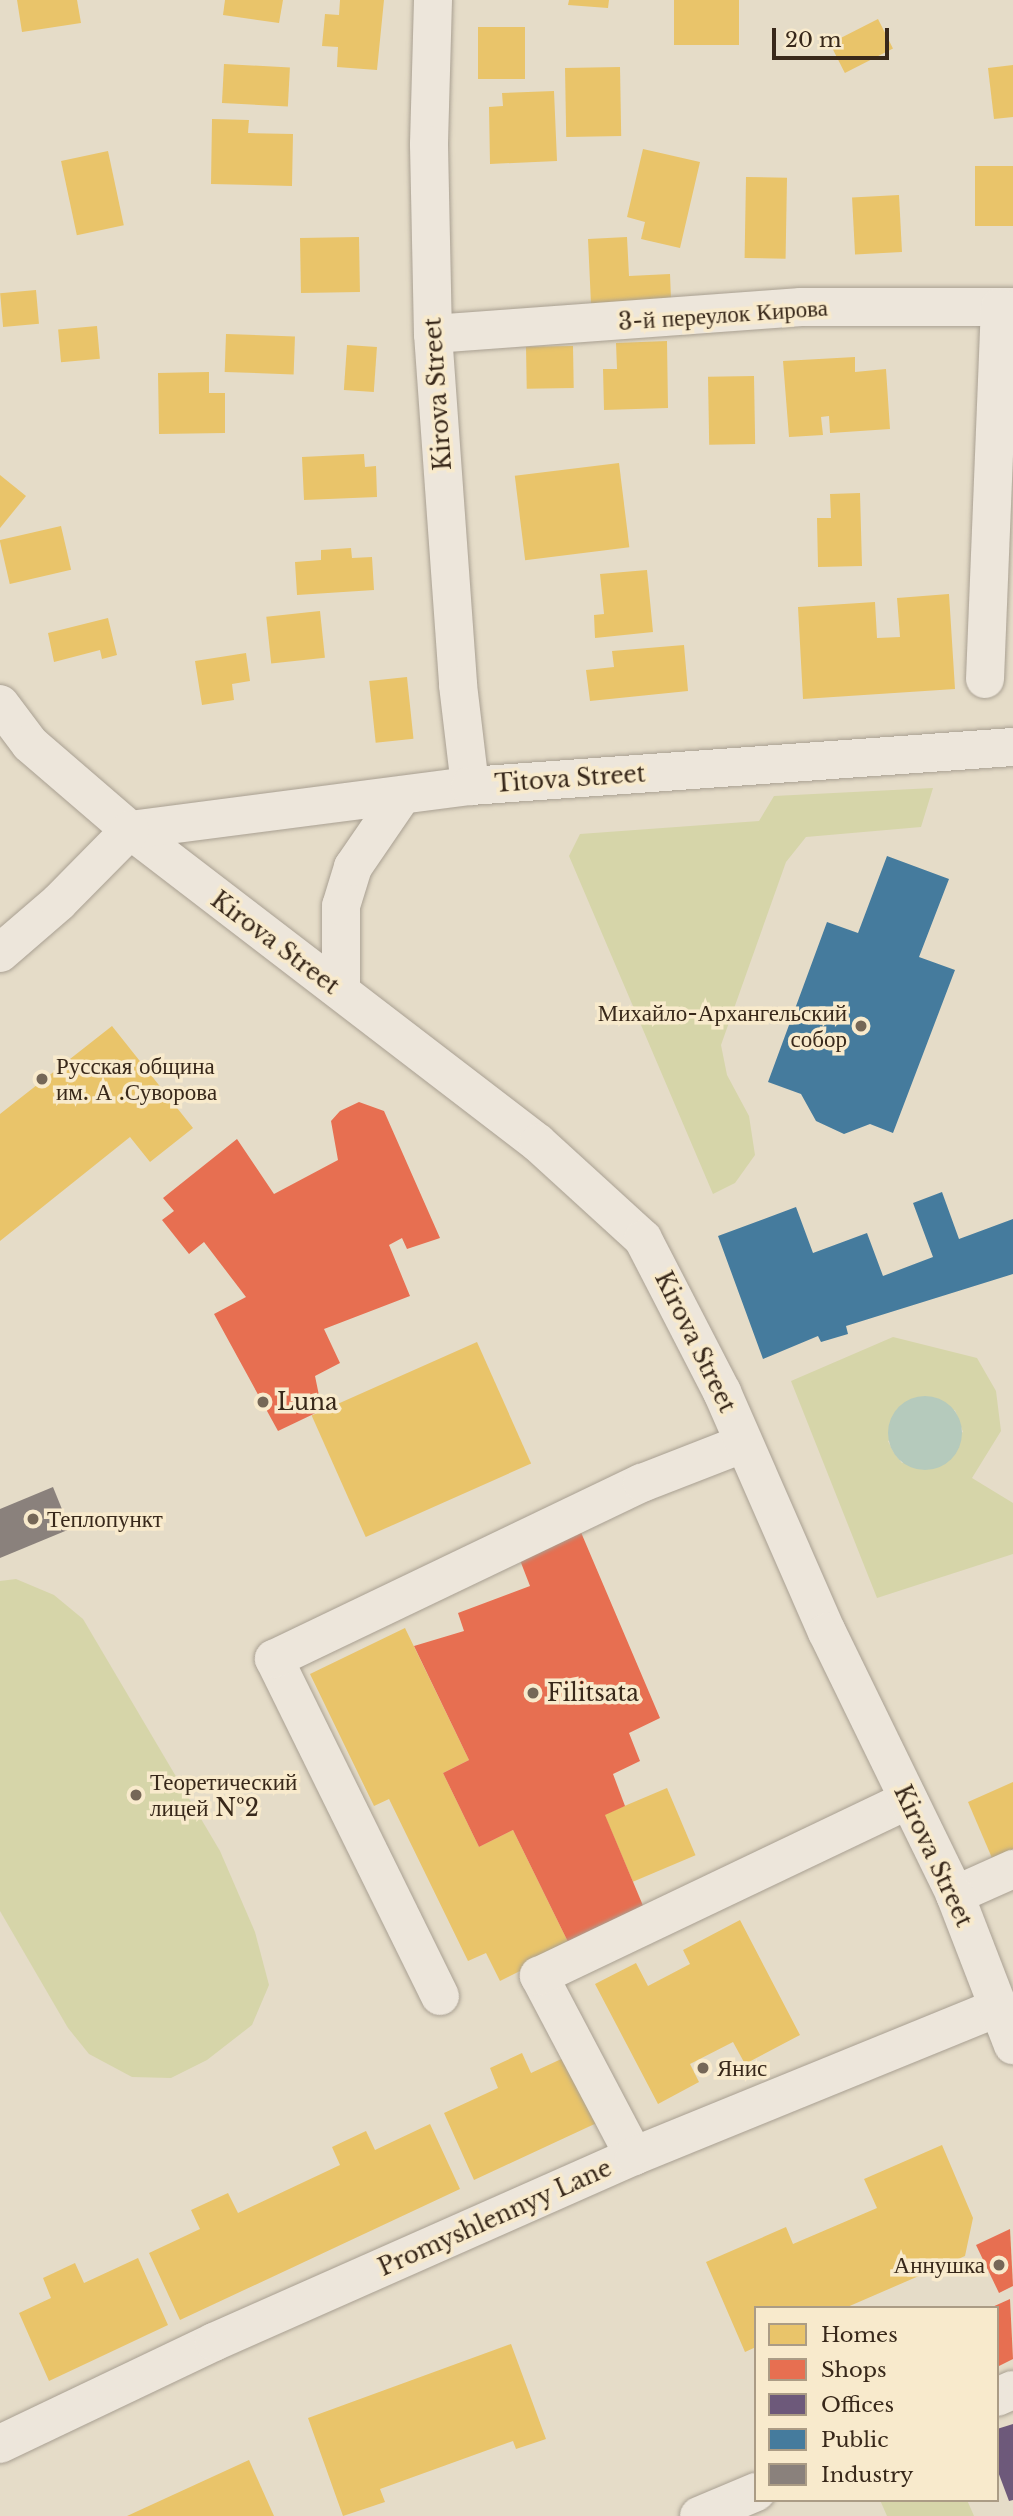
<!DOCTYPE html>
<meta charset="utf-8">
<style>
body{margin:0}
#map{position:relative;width:1013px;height:2516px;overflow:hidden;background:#e5dcc8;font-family:"Libre Baskerville",serif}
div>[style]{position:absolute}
.green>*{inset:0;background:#d6d5a9}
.water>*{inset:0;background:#b5cabc}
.round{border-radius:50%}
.homes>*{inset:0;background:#e9c46a;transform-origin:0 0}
.shops>*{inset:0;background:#e76f51}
.offices>*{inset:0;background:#6d597a}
.public>*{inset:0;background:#457b9d}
.industry>*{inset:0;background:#8a817c}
.roads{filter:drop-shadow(0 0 2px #a9a092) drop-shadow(0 0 2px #a9a092)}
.street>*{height:38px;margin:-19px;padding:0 19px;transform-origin:19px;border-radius:19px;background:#ede6db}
.secondary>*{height:38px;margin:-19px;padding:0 19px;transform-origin:19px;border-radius:19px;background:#ede6db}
.dots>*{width:19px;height:19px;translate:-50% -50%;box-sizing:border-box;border:4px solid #f8eacc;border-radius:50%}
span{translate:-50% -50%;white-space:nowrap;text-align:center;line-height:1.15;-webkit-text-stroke:7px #f8eacc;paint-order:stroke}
.street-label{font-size:23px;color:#38281a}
.poi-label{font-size:23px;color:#38281a}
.right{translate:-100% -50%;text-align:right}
.left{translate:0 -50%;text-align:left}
.legend{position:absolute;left:754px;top:2306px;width:245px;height:196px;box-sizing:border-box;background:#f8eacc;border:2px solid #ab9c85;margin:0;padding:9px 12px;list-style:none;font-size:21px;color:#38281a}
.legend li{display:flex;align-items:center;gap:14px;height:35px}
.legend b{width:35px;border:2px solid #ab9c85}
.scale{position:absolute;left:772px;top:28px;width:117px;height:32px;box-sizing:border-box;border:4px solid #38281a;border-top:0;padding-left:9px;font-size:21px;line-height:24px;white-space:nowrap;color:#38281a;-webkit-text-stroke:5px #f8eacc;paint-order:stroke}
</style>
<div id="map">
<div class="green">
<i style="clip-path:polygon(933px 788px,921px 827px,806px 837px,786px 862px,721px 1045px,727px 1075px,749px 1116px,755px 1155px,735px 1183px,713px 1194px,569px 856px,580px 834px,759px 821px,774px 796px)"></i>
<i style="clip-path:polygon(evenodd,893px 1337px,977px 1358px,996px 1391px,1001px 1431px,972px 1478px,1013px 1503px,1013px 1554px,877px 1598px,791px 1381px,893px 1337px,955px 1410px,963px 1432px,902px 1463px,894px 1453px,888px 1441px,955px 1410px)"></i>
<i style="clip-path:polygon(16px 1579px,54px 1595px,83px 1619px,220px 1851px,255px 1932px,269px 1985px,252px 2025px,207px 2060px,171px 2078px,132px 2077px,89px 2054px,68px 2028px,0 1911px,0 1581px)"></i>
<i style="clip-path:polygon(880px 2500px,967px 2500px,974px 2516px,887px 2516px)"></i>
</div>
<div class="water">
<i class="round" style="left:888px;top:1396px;width:74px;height:74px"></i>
</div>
<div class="homes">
<i style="clip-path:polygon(17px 0,77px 0,81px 23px,22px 32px)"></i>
<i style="clip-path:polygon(225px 0,283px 0,279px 23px,223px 15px)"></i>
<i style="clip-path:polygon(340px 0,384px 0,377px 70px,337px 67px,338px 47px,322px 46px,325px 14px,339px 15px)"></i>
<i style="clip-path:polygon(569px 0,609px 0,608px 8px,568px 5px)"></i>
<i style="left:674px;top:0;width:65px;height:45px"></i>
<i style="left:878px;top:19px;width:33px;height:54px;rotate:63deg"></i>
<i style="left:478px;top:27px;width:47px;height:52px"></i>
<i style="left:224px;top:64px;width:66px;height:39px;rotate:3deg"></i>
<i style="clip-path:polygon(1013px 65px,1013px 117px,994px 119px,988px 68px)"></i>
<i style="left:620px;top:67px;width:69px;height:55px;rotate:89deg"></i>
<i style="clip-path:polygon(554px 91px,557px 161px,490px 164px,489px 107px,503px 106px,502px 93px)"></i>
<i style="clip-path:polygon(212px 119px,249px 120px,248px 133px,293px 134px,292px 186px,211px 184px)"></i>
<i style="clip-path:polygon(643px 149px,700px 162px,680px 248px,641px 239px,645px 222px,627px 217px)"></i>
<i style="left:108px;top:151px;width:76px;height:48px;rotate:78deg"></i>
<i style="left:1013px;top:166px;width:60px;height:38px;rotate:90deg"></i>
<i style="left:746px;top:177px;width:41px;height:81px;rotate:1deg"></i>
<i style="left:899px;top:195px;width:57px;height:47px;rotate:87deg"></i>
<i style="left:359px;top:237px;width:55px;height:59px;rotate:89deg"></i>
<i style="clip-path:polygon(627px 237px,629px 276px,670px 274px,671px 299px,591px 304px,588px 239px)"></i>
<i style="left:36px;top:290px;width:34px;height:36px;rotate:85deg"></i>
<i style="left:97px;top:326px;width:33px;height:39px;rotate:85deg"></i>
<i style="left:226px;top:334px;width:69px;height:38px;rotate:2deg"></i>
<i style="clip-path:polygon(667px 341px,668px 408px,604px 410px,603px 369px,617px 369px,616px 343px)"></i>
<i style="left:347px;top:345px;width:30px;height:45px;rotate:4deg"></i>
<i style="left:573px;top:346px;width:42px;height:47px;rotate:89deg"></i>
<i style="clip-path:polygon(855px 357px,855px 372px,886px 369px,890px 429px,830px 433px,829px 416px,821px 417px,823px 435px,789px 437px,783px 361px)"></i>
<i style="clip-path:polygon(209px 372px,209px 393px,225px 393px,225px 433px,159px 434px,158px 373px)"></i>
<i style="left:754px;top:376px;width:68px;height:46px;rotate:89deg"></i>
<i style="clip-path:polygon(364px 454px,365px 467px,376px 466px,377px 497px,304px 500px,302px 457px)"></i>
<i style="left:619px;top:463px;width:85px;height:105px;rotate:83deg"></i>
<i style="clip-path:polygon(0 475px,26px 496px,0 528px)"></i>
<i style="clip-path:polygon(860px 493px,862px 566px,818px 567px,817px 518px,831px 518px,830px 494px)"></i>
<i style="left:61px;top:526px;width:45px;height:63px;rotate:77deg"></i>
<i style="clip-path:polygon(351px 548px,352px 558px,372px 557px,374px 590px,297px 595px,295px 562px,321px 560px,321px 550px)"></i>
<i style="clip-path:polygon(647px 570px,653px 632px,595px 638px,594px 615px,604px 614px,600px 574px)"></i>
<i style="clip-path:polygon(949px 594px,955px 689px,803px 699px,798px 607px,875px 602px,877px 638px,900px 637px,897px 598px)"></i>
<i style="left:320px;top:611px;width:47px;height:54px;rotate:84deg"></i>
<i style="clip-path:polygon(108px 618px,117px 655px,102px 659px,100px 650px,54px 662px,48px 633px)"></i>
<i style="clip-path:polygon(684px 645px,688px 691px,590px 701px,586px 670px,614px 667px,612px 651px)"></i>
<i style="clip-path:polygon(246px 653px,250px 681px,232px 684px,234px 700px,202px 705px,195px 661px)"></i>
<i style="left:407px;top:677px;width:62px;height:38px;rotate:84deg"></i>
<i style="clip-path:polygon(112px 1026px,193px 1128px,150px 1162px,130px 1137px,0 1241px,0 1114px)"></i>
<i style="left:477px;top:1342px;width:133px;height:181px;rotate:66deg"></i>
<i style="clip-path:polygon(405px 1628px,469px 1760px,443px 1773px,479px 1847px,513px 1830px,570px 1946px,500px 1981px,486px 1953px,468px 1961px,389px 1799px,374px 1806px,310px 1674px)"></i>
<i style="clip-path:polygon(1013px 1782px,1013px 1849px,992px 1858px,968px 1802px)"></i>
<i style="left:667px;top:1788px;width:73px;height:68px;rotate:67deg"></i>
<i style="clip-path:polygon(740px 1920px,800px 2035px,745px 2064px,733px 2042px,690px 2064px,699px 2082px,658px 2104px,595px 1984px,636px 1963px,648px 1986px,690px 1964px,683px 1950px)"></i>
<i style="clip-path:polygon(522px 2053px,531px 2073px,570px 2055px,601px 2121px,474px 2180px,444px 2113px,498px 2088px,490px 2068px)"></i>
<i style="clip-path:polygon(430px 2124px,460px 2189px,180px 2320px,149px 2253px,200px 2229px,191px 2210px,228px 2193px,238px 2213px,340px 2165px,332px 2147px,366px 2131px,375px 2150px)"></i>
<i style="clip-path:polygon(942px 2145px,973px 2218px,965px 2256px,845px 2308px,756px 2308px,756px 2347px,745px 2352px,706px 2262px,786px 2227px,793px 2244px,877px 2208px,864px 2179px)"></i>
<i style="clip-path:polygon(138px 2258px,168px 2325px,49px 2381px,19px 2313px,51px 2298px,43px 2278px,75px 2263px,84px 2283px)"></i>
<i style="clip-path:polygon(511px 2344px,546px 2439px,516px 2449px,513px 2441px,380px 2489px,385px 2502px,343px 2516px,308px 2418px)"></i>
<i style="clip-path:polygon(249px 2460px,274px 2516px,127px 2516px)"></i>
</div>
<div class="shops">
<i style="clip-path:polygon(359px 1102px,384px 1111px,440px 1238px,407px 1249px,402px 1238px,389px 1245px,410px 1296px,324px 1329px,340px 1363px,315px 1376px,322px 1410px,278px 1431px,214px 1314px,246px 1297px,204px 1242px,189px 1254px,162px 1220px,174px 1211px,163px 1198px,237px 1139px,274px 1194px,338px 1160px,331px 1121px,340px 1111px)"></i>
<i style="clip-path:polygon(580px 1530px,660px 1718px,629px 1733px,640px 1761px,613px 1774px,625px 1806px,605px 1815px,644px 1908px,570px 1946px,513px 1830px,479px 1847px,443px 1773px,469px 1760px,414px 1646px,464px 1631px,458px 1613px,530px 1586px,518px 1555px)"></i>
<i style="clip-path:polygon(1010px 2229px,1013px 2286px,999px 2293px,976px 2245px)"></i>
<i style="clip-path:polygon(1010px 2299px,1013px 2359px,997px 2367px,997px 2308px,990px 2308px)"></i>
</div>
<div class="offices">
<i style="clip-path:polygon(1013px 2424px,1013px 2500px,1009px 2501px,997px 2469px,997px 2429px)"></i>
</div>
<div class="public">
<i style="clip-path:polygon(887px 856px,949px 879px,919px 957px,955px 970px,893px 1133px,870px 1124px,844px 1134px,816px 1121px,801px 1094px,768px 1082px,827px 922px,858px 933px)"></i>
<i style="clip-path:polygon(942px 1192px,959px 1239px,1013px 1219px,1013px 1274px,846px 1326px,848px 1334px,821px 1342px,818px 1336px,763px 1359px,718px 1236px,796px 1207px,813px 1253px,867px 1233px,883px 1276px,933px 1257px,913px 1203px)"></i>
</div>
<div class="industry">
<i style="clip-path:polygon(53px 1487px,70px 1529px,0 1558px,0 1509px)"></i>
</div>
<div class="roads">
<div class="street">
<i style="left:433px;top:0;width:145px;rotate:91.6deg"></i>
<i style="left:429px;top:145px;width:189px;rotate:88.8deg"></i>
<i style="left:433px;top:334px;width:352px;rotate:85.9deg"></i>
<i style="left:458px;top:685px;width:102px;rotate:83.2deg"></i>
<i style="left:433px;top:334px;width:369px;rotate:-4.2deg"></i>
<i style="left:801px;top:307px;width:212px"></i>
<i style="left:985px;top:679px;width:372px;rotate:-87.7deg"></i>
<i style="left:955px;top:1895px;width:64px;rotate:-24.1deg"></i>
<i style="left:440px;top:1996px;width:376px;rotate:-116.2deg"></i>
<i style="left:274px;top:1659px;width:408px;rotate:-25.6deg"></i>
<i style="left:642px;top:1483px;width:107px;rotate:-21.3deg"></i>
<i style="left:634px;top:2156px;width:204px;rotate:-117.8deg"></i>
<i style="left:539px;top:1976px;width:409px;rotate:-25.5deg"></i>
<i style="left:997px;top:2397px;width:17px;rotate:-24deg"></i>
<i style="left:0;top:2444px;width:237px;rotate:-25.5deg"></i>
<i style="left:214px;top:2342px;width:459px;rotate:-23.9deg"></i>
<i style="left:634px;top:2156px;width:391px;rotate:-22.2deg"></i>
<i style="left:699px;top:2516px;width:62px;rotate:-22.8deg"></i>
</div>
<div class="secondary">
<i style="left:0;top:704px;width:50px;rotate:53.1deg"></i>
<i style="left:30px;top:744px;width:132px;rotate:40.7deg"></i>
<i style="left:130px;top:830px;width:514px;rotate:37.49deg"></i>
<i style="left:538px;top:1143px;width:142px;rotate:42.4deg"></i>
<i style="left:643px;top:1239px;width:172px;rotate:62.7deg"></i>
<i style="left:722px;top:1392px;width:262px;rotate:66.4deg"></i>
<i style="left:827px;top:1632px;width:292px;rotate:64deg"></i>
<i style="left:955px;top:1895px;width:161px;rotate:68.9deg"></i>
<i style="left:130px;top:830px;width:343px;rotate:-7.4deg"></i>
<i style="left:470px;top:786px;width:544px;rotate:-4.11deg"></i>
<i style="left:0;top:953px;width:78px;rotate:-40.8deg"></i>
<i style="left:59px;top:902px;width:101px;rotate:-45.4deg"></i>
<i style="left:341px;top:991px;width:85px;rotate:-90deg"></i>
<i style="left:341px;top:906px;width:41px;rotate:-72.9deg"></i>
<i style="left:353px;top:867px;width:85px;rotate:-55.6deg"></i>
</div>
</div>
<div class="dots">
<i style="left:861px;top:1026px;background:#756757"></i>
<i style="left:42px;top:1079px;background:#756757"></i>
<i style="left:263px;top:1402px;background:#756757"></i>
<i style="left:33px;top:1519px;background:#756757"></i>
<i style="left:533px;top:1693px;background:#756757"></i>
<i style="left:136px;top:1795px;background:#756757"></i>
<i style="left:703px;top:2068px;background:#756757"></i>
<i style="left:999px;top:2265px;background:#756757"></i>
</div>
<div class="street-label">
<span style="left:723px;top:315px;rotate:-4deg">3-й переулок Кирова</span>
<span style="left:438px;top:394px;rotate:-94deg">Kirova Street</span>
<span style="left:570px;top:779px;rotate:-4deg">Titova Street</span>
<span style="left:275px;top:943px;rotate:37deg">Kirova Street</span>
<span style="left:695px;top:1342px;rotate:64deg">Kirova Street</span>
<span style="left:933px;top:1856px;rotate:65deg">Kirova Street</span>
<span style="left:495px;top:2218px;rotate:-24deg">Promyshlennyy Lane</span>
</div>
<div class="poi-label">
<span class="right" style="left:847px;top:1026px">Михайло-Архангельский<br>собор</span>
<span class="left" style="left:56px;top:1079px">Русская община<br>им. А .Суворова</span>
<span class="left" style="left:277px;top:1402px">Luna</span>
<span class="left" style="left:47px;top:1519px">Теплопункт</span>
<span class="left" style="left:547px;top:1693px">Filitsata</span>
<span class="left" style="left:150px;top:1795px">Теоретический<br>лицей №2</span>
<span class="left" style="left:717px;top:2068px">Янис</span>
<span class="right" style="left:985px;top:2265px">Аннушка</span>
</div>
<ul class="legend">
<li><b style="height:19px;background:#e9c46a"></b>Homes</li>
<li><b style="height:19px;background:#e76f51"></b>Shops</li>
<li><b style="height:19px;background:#6d597a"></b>Offices</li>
<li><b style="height:19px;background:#457b9d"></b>Public</li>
<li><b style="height:19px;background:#8a817c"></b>Industry</li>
</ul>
<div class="scale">20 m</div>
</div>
